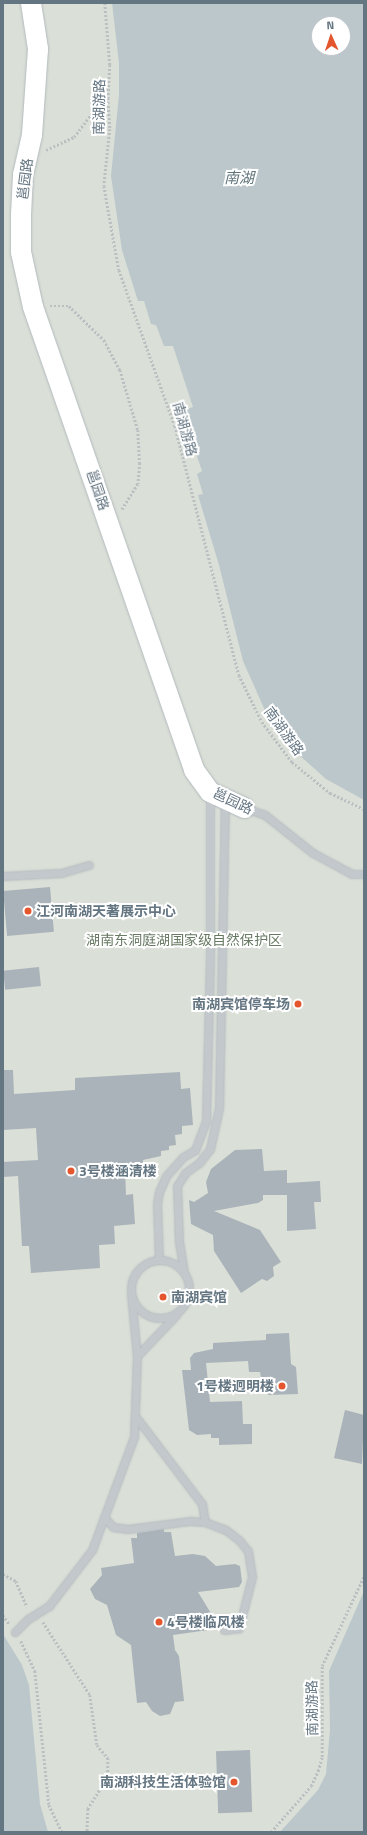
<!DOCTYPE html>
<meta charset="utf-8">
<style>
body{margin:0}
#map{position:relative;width:367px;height:1835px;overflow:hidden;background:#fafaf8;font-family:"Titillium Web","Noto Sans SC",sans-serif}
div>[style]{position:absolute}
.green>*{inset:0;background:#dadfd7}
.water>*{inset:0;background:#bbc7cb}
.building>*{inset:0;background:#aab3b9;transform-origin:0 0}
.path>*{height:2.5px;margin-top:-1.25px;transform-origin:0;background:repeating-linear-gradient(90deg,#bbbfc2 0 2px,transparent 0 4px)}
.roads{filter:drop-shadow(0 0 1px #b3babf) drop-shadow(0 0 1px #b3babf)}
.lane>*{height:7px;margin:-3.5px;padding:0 3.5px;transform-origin:3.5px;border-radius:3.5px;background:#c3c8cc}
.lane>.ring{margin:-3.5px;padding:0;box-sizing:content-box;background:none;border:7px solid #c3c8cc;border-radius:50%}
.secondary>*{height:20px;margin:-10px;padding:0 10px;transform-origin:10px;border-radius:10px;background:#fff}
.dots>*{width:11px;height:11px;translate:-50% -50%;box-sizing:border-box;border:2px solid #fff;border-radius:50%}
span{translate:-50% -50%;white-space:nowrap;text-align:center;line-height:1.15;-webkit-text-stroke:4px #fff;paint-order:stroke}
.street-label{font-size:14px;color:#657683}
.poi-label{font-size:14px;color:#657683;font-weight:700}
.left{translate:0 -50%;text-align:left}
.right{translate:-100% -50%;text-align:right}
.park-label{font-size:14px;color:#687a64}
.water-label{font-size:15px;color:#60757c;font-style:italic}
.frame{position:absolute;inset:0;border:4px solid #657683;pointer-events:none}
.north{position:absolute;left:311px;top:16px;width:40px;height:40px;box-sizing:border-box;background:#fff;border:1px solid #c1c8cd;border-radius:50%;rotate:357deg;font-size:11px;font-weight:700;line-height:16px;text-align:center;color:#657683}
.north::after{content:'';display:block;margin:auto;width:14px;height:18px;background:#e4572e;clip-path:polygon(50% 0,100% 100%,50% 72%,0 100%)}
</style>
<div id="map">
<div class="green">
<i style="clip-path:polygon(evenodd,3px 3px,364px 3px,364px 1832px,3px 1832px,3px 3px,319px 24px,343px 24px,343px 48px,319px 48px,319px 24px)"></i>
</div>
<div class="water">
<i style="clip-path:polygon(evenodd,112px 3px,364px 3px,364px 800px,326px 779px,298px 754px,267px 715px,243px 661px,219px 565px,198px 495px,203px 494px,197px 474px,202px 471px,190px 436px,195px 434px,185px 410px,193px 407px,173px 346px,164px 346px,156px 325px,151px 324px,144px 301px,138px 301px,122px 250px,111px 176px,119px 95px,119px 63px,112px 3px,319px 24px,343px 24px,343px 48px,319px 48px,319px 24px)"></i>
<i style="clip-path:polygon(364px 1591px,364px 1832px,280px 1832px,318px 1790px,326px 1774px,330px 1730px,329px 1671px)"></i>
<i style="clip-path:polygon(3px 1634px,22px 1665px,29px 1685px,40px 1804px,48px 1832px,3px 1832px)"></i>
</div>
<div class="building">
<i style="left:50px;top:887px;width:45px;height:47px;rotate:85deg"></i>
<i style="left:39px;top:967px;width:19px;height:36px;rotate:84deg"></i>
<i style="clip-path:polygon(3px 1070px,13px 1070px,14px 1094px,75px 1090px,75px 1078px,180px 1072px,181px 1089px,190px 1088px,193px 1125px,182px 1126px,182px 1134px,175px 1135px,176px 1145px,169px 1146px,169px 1150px,161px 1151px,161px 1156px,143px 1160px,143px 1165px,134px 1165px,134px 1168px,125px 1169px,126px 1195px,133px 1194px,135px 1224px,114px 1226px,115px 1244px,99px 1245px,100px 1268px,31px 1273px,29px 1246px,22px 1246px,18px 1176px,3px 1177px,3px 1162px,38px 1160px,36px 1128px,3px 1130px)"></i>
<i style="clip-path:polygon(262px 1149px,264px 1171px,287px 1170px,287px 1183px,320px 1181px,321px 1202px,314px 1202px,316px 1229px,287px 1231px,287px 1195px,263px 1195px,263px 1200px,258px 1203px,214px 1211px,260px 1230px,281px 1262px,273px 1267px,274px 1276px,267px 1281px,262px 1279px,241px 1293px,214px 1251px,213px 1235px,191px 1224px,189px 1200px,194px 1202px,208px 1193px,206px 1182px,211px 1169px,235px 1150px)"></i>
<i style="clip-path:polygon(289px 1333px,291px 1364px,296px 1367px,298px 1394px,268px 1395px,267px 1378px,261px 1378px,260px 1372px,249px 1372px,248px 1361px,206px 1363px,210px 1402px,242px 1401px,243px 1424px,252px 1424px,252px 1444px,219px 1445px,219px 1438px,211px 1438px,211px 1434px,197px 1435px,189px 1430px,182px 1370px,191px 1370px,190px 1358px,194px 1353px,213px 1349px,213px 1343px,266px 1340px,266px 1334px)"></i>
<i style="clip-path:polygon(345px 1410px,364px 1415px,362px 1464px,334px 1458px)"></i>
<i style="clip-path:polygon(164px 1529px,164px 1532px,171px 1532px,175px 1556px,193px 1554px,205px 1556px,216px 1566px,235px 1564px,240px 1566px,242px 1582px,239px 1587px,198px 1592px,212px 1615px,207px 1618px,208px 1630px,173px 1635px,175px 1650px,179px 1656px,184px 1701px,175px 1702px,170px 1714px,160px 1716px,152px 1711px,146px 1702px,137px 1703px,131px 1645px,116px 1635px,107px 1605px,95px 1599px,90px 1589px,102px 1575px,101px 1568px,134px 1563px,131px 1538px,137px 1538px,137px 1533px)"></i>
<i style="left:250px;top:1750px;width:62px;height:34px;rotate:88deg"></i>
</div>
<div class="path">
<i style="left:105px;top:3px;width:62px;rotate:85.4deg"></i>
<i style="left:110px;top:65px;width:33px;rotate:93deg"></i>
<i style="left:108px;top:98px;width:31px;rotate:86deg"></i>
<i style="left:110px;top:129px;width:57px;rotate:96deg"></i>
<i style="left:104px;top:186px;width:85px;rotate:79.9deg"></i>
<i style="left:119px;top:270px;width:166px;rotate:70.3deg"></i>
<i style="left:175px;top:426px;width:257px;rotate:75.6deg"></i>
<i style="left:239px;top:675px;width:52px;rotate:63.9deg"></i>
<i style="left:262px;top:722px;width:50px;rotate:53.1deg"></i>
<i style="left:292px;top:762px;width:49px;rotate:39.2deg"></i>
<i style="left:330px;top:793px;width:38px;rotate:25deg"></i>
<i style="left:46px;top:150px;width:31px;rotate:-25deg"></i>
<i style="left:74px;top:137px;width:31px;rotate:-53deg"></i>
<i style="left:93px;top:112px;width:21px;rotate:-43deg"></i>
<i style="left:50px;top:306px;width:19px"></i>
<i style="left:69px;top:306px;width:49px;rotate:44.2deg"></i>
<i style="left:104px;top:340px;width:34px;rotate:62deg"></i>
<i style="left:120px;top:370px;width:63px;rotate:73.3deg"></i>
<i style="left:138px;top:430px;width:33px;rotate:87deg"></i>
<i style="left:140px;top:463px;width:21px;rotate:95deg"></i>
<i style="left:138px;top:484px;width:32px;rotate:122deg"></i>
<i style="left:3px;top:1574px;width:15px;rotate:28deg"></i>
<i style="left:16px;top:1581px;width:28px;rotate:67deg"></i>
<i style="left:3px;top:1615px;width:11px;rotate:56deg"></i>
<i style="left:43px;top:1622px;width:87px;rotate:57.2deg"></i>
<i style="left:90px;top:1695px;width:50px;rotate:82deg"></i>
<i style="left:97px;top:1745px;width:17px;rotate:50deg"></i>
<i style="left:108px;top:1758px;width:19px;rotate:90deg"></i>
<i style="left:108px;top:1777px;width:38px;rotate:122deg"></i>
<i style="left:88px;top:1809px;width:23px;rotate:92deg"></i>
<i style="left:21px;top:1641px;width:33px;rotate:65deg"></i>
<i style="left:35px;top:1671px;width:135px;rotate:84deg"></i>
<i style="left:49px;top:1805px;width:30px;rotate:64deg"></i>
<i style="left:271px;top:1832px;width:61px;rotate:-49deg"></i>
<i style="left:311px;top:1786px;width:17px;rotate:-65deg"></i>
<i style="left:318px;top:1771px;width:15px;rotate:-74deg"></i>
<i style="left:322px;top:1757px;width:91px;rotate:-90deg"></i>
<i style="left:322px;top:1666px;width:99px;rotate:-65deg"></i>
</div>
<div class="roads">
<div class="lane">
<i style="left:245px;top:808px;width:21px;rotate:19deg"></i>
<i style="left:265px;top:815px;width:61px;rotate:38.4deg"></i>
<i style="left:313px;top:853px;width:44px;rotate:28.3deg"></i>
<i style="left:352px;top:874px;width:12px"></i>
<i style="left:3px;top:876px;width:58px;rotate:-3deg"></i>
<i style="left:61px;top:873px;width:29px;rotate:-16deg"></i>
<i style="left:159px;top:1260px;width:56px;rotate:-92deg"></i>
<i style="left:157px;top:1204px;width:12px;rotate:-81deg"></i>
<i style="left:159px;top:1192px;width:17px;rotate:-66deg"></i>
<i style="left:166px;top:1176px;width:25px;rotate:-48deg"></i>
<i style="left:183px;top:1157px;width:14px;rotate:-30deg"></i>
<i style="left:195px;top:1150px;width:31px;rotate:-69deg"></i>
<i style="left:206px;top:1121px;width:162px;rotate:-88.6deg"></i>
<i style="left:210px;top:959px;width:164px;rotate:-90deg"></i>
<i class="ring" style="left:131px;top:1260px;width:51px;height:51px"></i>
<i style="left:184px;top:1273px;width:31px;rotate:-99deg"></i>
<i style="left:179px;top:1242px;width:56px;rotate:-92deg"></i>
<i style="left:177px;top:1186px;width:15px;rotate:-58deg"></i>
<i style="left:185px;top:1173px;width:17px;rotate:-36deg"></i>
<i style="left:199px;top:1163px;width:18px;rotate:-52deg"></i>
<i style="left:210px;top:1149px;width:42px;rotate:-77.6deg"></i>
<i style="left:219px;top:1108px;width:308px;rotate:-88.9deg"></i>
<i style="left:137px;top:1356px;width:57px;rotate:-46.4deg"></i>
<i style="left:136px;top:1417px;width:109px;rotate:52.8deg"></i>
<i style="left:202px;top:1504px;width:18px;rotate:81deg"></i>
<i style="left:104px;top:1517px;width:13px;rotate:48deg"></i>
<i style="left:113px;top:1527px;width:15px;rotate:8deg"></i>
<i style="left:128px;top:1529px;width:63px;rotate:-7.4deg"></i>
<i style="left:190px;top:1521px;width:15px;rotate:4deg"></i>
<i style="left:205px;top:1522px;width:22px;rotate:21deg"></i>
<i style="left:226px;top:1530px;width:16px;rotate:38deg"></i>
<i style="left:239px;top:1540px;width:14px;rotate:51deg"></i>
<i style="left:248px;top:1551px;width:26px;rotate:81deg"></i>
<i style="left:252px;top:1577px;width:53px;rotate:104.3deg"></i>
<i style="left:239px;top:1628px;width:15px;rotate:172deg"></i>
<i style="left:15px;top:1632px;width:18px;rotate:-45deg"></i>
<i style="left:28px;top:1619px;width:25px;rotate:-32deg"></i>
<i style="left:49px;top:1606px;width:71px;rotate:-52.5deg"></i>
<i style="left:92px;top:1550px;width:121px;rotate:-69.6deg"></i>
<i style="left:134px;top:1437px;width:81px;rotate:-87.9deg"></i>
<i style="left:137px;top:1356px;width:62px;rotate:-95.5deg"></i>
</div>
<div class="secondary">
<i style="left:31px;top:3px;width:47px;rotate:81.3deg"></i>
<i style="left:38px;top:49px;width:86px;rotate:94deg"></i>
<i style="left:32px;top:135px;width:41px;rotate:102.7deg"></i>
<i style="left:23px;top:175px;width:40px;rotate:92.9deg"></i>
<i style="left:21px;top:215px;width:37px;rotate:90deg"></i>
<i style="left:21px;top:252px;width:56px;rotate:77.7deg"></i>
<i style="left:33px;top:307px;width:490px;rotate:70.8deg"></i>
<i style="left:194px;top:770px;width:27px;rotate:54deg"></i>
<i style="left:210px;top:792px;width:38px;rotate:25deg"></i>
</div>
</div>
<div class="dots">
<i style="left:28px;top:911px;background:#e4572e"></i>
<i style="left:298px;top:1004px;background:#e4572e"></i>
<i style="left:71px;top:1171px;background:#e4572e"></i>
<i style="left:163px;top:1297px;background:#e4572e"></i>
<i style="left:282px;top:1386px;background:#e4572e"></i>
<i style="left:159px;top:1622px;background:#e4572e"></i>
<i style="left:234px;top:1782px;background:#e4572e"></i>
</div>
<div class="street-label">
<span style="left:99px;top:107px;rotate:-89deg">南湖游路</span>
<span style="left:25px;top:179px;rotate:-83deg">邕园路</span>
<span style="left:185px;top:429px;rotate:74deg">南湖游路</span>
<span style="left:98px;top:490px;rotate:71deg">邕园路</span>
<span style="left:284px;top:731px;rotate:54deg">南湖游路</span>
<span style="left:233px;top:801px;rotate:25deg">邕园路</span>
<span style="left:312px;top:1708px;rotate:-91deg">南湖游路</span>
</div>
<div class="poi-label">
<span class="left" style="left:36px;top:911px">江河南湖天著展示中心</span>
<span class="right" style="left:290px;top:1004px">南湖宾馆停车场</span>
<span class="left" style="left:79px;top:1171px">3号楼涵清楼</span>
<span class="left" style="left:171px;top:1297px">南湖宾馆</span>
<span class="right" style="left:274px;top:1386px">1号楼迥明楼</span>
<span class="left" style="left:167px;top:1622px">4号楼临风楼</span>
<span class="right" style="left:226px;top:1782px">南湖科技生活体验馆</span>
</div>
<div class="park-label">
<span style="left:184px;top:940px">湖南东洞庭湖国家级自然保护区</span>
</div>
<div class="water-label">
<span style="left:239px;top:178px">南湖</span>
</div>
<div class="frame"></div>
<div class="north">N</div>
</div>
